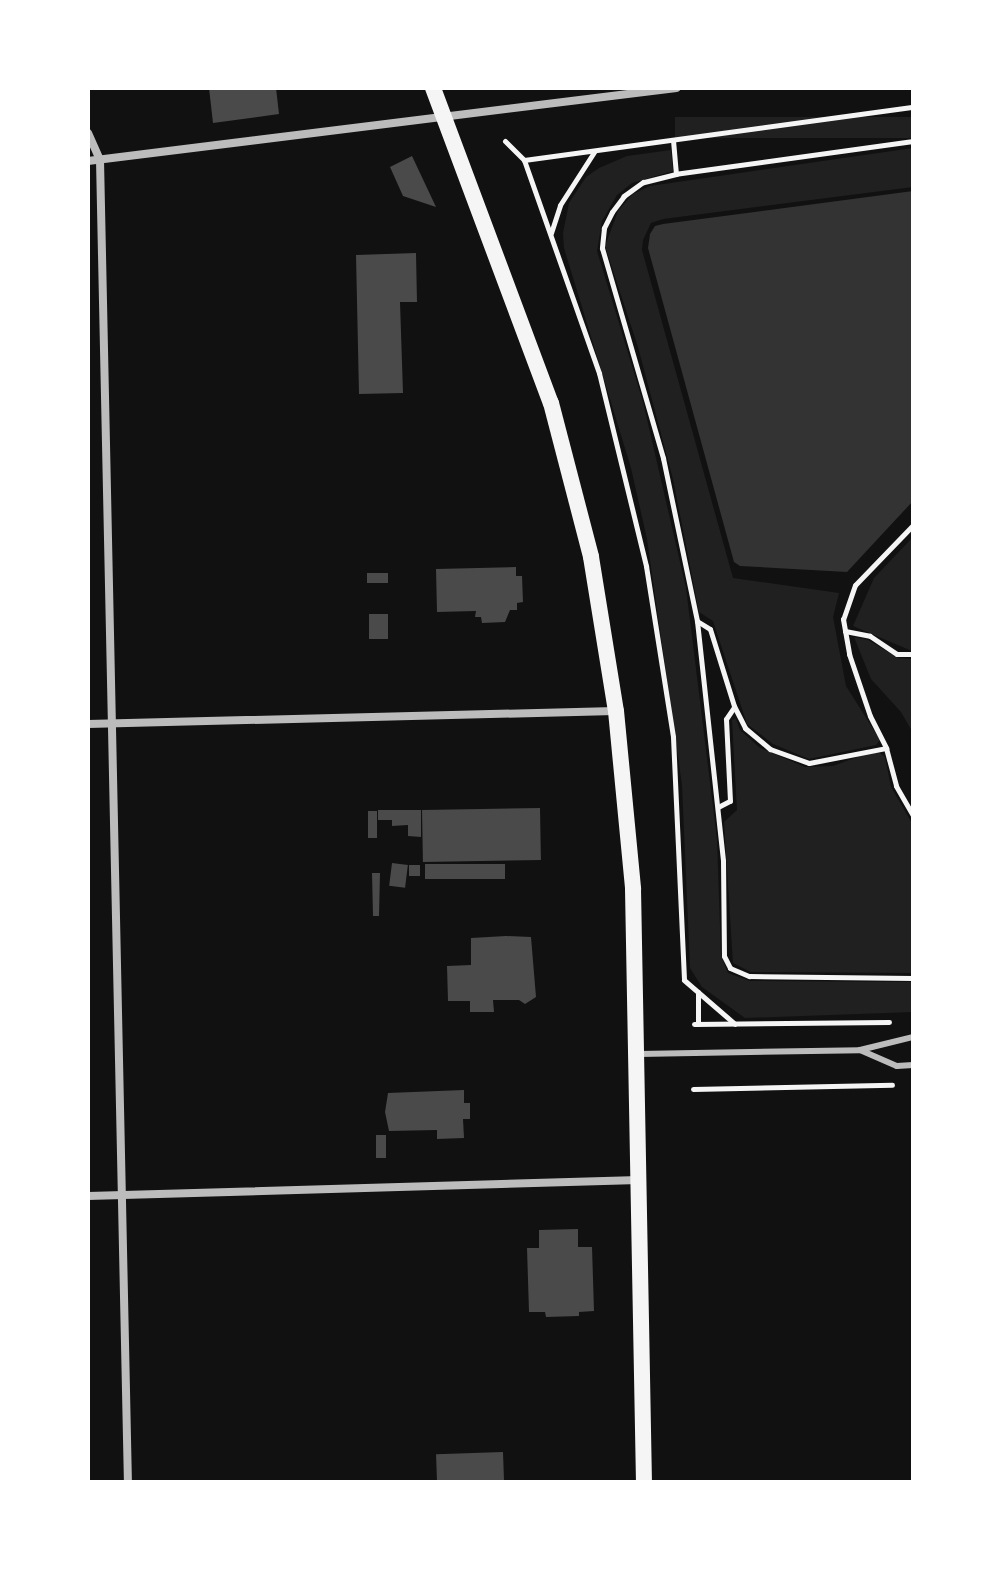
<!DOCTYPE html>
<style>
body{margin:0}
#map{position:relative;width:1001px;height:1570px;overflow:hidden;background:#111;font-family:Inter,sans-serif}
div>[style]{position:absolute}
.green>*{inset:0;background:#202020;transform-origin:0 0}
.water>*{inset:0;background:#333}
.building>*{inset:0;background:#4a4a4a;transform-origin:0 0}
.path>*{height:5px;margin:-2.5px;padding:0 2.5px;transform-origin:2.5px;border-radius:2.5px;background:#f5f5f5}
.service>*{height:6px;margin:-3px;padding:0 3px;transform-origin:3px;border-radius:3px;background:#bcbcbc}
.minor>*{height:8px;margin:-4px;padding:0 4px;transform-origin:4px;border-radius:4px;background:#bcbcbc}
.secondary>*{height:16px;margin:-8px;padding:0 8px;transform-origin:8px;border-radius:8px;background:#f5f5f5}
span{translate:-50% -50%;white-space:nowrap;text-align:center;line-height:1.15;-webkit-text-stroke:6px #fff;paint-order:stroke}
.frame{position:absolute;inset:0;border:90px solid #fff;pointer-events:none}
</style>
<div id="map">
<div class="green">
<i style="left:913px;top:117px;width:21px;height:238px;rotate:90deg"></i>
<i style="clip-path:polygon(913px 148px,913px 187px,663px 219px,651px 223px,643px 240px,642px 250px,733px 578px,839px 593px,833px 617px,846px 686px,880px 740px,876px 745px,809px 759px,773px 744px,747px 724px,713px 621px,699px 612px,673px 479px,638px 347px,605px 246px,618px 211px,633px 194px,650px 186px)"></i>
<i style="clip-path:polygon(671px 150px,673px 171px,632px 183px,617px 195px,602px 221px,597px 251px,643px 402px,686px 588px,717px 839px,721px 956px,728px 973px,750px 981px,913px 982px,913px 1012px,745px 1018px,702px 987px,690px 968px,682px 785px,647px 539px,631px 468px,564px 248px,563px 233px,569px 203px,586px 177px,599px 168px,627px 156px)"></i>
<i style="clip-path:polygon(913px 537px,913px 651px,912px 651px,853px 626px,874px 578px)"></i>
<i style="clip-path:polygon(854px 637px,868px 640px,898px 658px,913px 659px,913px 733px,901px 712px,871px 679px)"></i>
<i style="clip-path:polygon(736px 719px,740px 730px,760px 748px,805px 767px,833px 766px,868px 753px,880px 753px,885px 757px,891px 787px,913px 825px,913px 973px,751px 972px,733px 963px,724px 822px,737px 810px,732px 720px)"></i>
</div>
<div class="water">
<i style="clip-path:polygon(913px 191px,913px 501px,847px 572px,740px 566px,734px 562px,648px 248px,650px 234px,655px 226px,663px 224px)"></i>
</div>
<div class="building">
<i style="clip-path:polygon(209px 88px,276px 88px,279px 114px,213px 123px)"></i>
<i style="clip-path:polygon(412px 156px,436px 207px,403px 196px,390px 167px)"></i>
<i style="clip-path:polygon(416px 253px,417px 302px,400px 302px,403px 393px,359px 394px,356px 255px)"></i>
<i style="clip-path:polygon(516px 567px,516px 576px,522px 576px,523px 602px,517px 603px,517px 610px,510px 610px,505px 622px,482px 623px,481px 617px,475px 617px,476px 611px,437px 612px,436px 569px)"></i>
<i style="left:388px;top:573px;width:10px;height:21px;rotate:90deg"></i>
<i style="left:369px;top:614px;width:19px;height:25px"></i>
<i style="left:540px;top:808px;width:52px;height:118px;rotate:89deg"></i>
<i style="clip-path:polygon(378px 810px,421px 810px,421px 837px,408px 836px,408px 825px,392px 826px,392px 820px,378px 820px)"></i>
<i style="left:368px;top:811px;width:9px;height:27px"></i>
<i style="left:392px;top:863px;width:16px;height:23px;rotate:7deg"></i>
<i style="left:505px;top:864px;width:15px;height:80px;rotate:90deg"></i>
<i style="left:409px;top:865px;width:11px;height:11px"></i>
<i style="clip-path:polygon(372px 873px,380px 873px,379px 916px,373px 916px)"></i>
<i style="clip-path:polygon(506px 936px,531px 937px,536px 997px,525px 1004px,519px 1000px,493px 1000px,494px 1012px,470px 1012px,470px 1001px,448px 1001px,447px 966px,471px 965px,471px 938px)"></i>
<i style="clip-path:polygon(464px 1090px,464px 1103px,470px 1103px,470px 1119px,463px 1119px,464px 1138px,437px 1139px,437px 1130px,389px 1131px,385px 1112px,388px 1093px)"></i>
<i style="left:376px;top:1135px;width:10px;height:23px"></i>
<i style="clip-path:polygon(578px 1229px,578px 1247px,592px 1247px,594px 1311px,579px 1312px,579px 1316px,546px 1317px,545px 1312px,529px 1312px,527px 1248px,539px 1248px,539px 1230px)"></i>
<i style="left:503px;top:1452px;width:30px;height:67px;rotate:88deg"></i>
</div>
<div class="path">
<i style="left:673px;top:140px;width:34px;rotate:85deg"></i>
<i style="left:505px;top:141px;width:27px;rotate:45deg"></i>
<i style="left:524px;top:160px;width:393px;rotate:-7.8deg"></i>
<i style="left:913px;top:141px;width:239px;rotate:172.1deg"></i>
<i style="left:676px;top:174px;width:34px;rotate:166deg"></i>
<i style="left:643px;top:182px;width:24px;rotate:144deg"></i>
<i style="left:624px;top:196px;width:20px;rotate:127deg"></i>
<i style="left:612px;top:212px;width:18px;rotate:117deg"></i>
<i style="left:604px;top:228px;width:20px;rotate:96deg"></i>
<i style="left:602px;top:248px;width:219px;rotate:73.8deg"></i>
<i style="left:663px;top:458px;width:167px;rotate:78.2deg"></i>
<i style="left:697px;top:621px;width:241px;rotate:83.8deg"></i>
<i style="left:723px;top:861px;width:95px;rotate:89.4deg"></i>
<i style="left:724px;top:956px;width:13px;rotate:63deg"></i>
<i style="left:730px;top:968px;width:21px;rotate:23deg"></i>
<i style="left:749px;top:976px;width:164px;rotate:0.7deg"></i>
<i style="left:524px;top:160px;width:226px;rotate:70.6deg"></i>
<i style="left:599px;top:373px;width:199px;rotate:76.3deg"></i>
<i style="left:646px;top:566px;width:173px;rotate:81deg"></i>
<i style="left:673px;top:737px;width:243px;rotate:87.4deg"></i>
<i style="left:684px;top:980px;width:67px;rotate:40.8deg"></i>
<i style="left:551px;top:233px;width:29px;rotate:-72deg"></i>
<i style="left:560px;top:205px;width:63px;rotate:-57.3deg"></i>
<i style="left:913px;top:525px;width:83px;rotate:134deg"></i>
<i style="left:855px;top:585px;width:36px;rotate:109deg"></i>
<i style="left:843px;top:619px;width:36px;rotate:80deg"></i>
<i style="left:849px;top:654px;width:65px;rotate:71.3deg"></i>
<i style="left:870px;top:716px;width:36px;rotate:63deg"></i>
<i style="left:886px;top:748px;width:39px;rotate:75deg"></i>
<i style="left:896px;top:786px;width:34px;rotate:60deg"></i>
<i style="left:697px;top:621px;width:15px;rotate:32deg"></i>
<i style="left:710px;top:629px;width:81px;rotate:72.7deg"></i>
<i style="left:734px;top:706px;width:25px;rotate:63deg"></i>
<i style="left:745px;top:728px;width:33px;rotate:40deg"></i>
<i style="left:770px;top:749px;width:41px;rotate:19.7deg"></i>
<i style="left:809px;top:763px;width:78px;rotate:-11deg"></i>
<i style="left:845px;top:631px;width:25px;rotate:11deg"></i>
<i style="left:870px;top:636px;width:32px;rotate:34deg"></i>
<i style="left:897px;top:654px;width:16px"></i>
<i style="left:718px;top:807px;width:13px;rotate:-27deg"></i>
<i style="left:730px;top:801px;width:82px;rotate:-92.8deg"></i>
<i style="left:726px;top:719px;width:14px;rotate:-56deg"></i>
<i style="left:698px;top:992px;width:32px;rotate:90deg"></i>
<i style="left:694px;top:1024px;width:195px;rotate:-0.6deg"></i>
<i style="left:693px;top:1089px;width:199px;rotate:-1.2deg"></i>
</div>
<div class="service">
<i style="left:860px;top:1050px;width:40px;rotate:23.4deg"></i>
<i style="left:897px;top:1066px;width:16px;rotate:-4deg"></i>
<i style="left:639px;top:1054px;width:221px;rotate:-1deg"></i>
<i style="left:860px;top:1050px;width:55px;rotate:-13.8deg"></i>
</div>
<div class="minor">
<i style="left:88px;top:133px;width:30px;rotate:66deg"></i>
<i style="left:100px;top:160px;width:1322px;rotate:88.79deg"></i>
<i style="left:88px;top:161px;width:593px;rotate:-7.08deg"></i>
<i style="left:88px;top:724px;width:527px;rotate:-1.41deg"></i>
<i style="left:88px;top:1196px;width:551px;rotate:-1.66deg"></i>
</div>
<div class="secondary">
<i style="left:433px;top:88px;width:336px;rotate:69.5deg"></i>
<i style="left:551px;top:403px;width:159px;rotate:75.4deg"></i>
<i style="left:591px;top:557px;width:156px;rotate:80.8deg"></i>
<i style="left:616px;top:711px;width:179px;rotate:84.5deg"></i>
<i style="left:633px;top:889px;width:593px;rotate:88.94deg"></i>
</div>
<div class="frame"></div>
</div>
